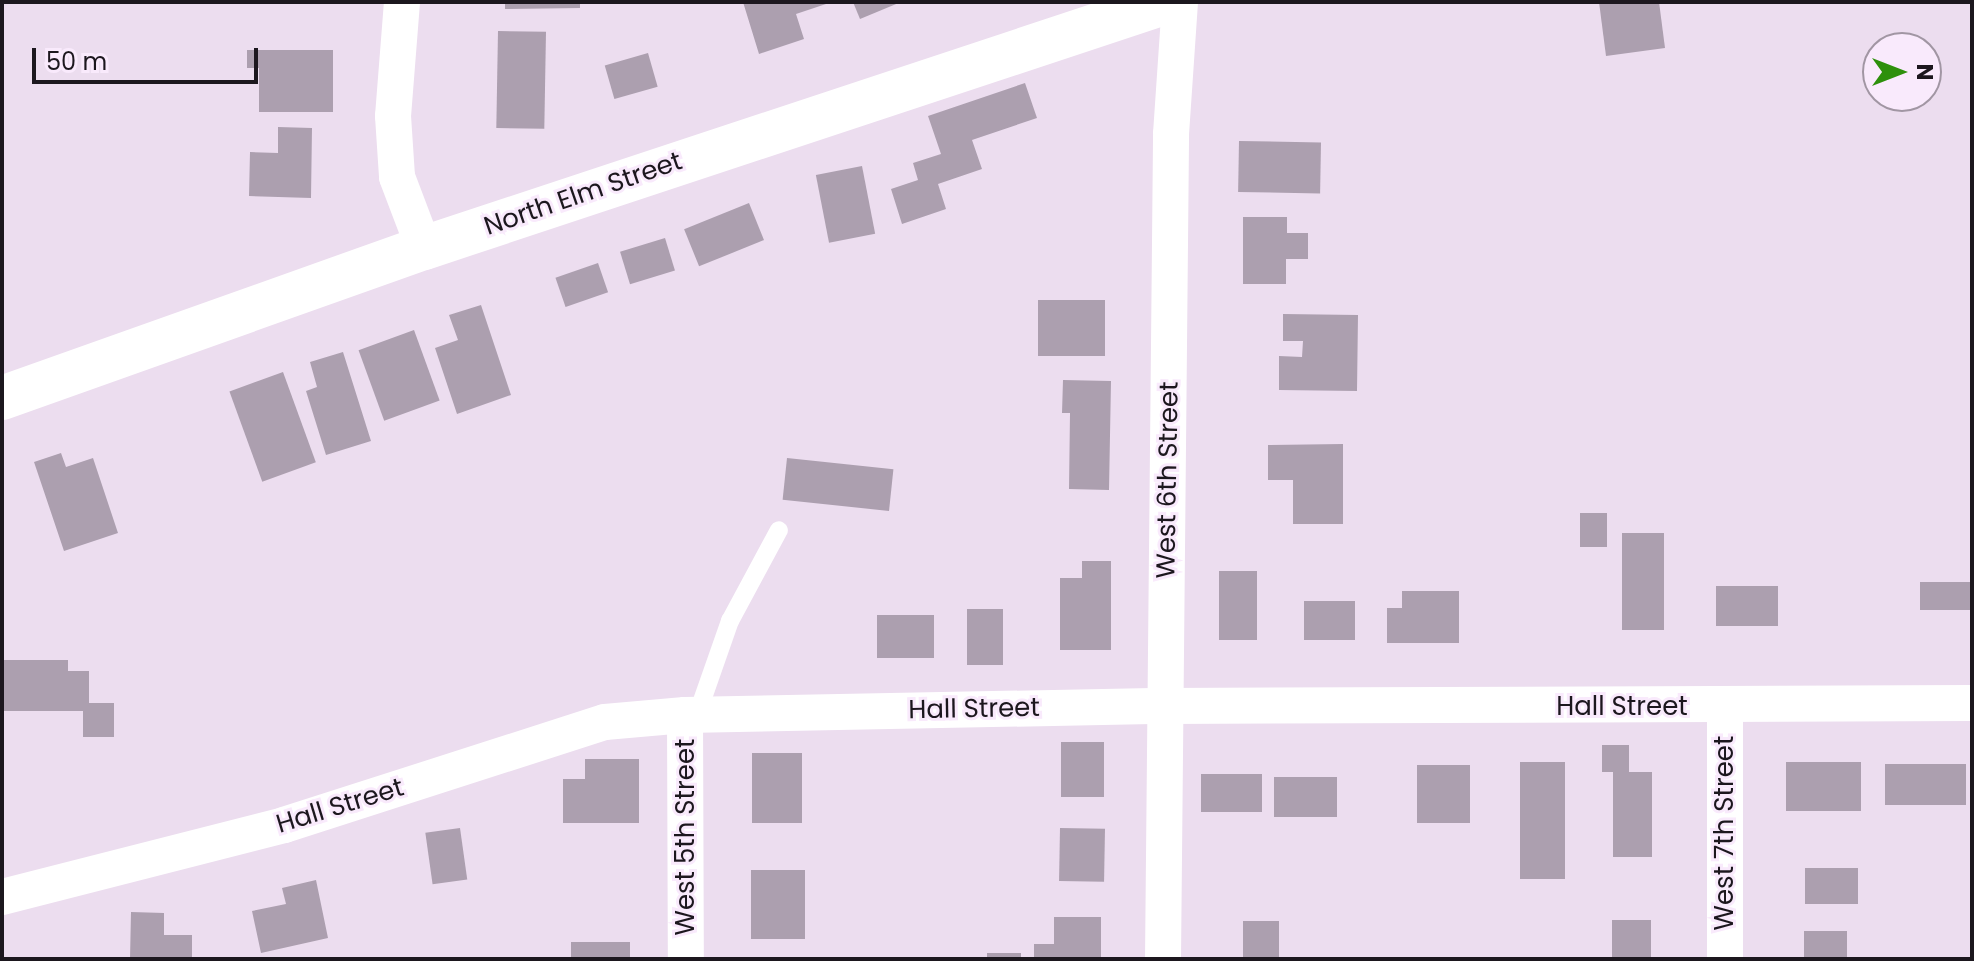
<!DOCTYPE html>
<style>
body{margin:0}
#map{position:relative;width:1974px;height:961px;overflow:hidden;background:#ecddef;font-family:Poppins,sans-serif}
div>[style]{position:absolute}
.building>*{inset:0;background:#ac9faf;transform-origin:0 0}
.lane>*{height:18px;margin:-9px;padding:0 9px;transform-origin:9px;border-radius:9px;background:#fff}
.street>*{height:36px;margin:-18px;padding:0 18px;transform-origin:18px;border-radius:18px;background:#fff}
.secondary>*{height:44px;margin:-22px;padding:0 22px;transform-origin:22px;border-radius:22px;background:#fff}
span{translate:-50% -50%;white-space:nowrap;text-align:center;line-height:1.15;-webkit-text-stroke:6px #f9eafc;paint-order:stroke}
.street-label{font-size:26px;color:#1c171e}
.frame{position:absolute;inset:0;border:4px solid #1c171e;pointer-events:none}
.north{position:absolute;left:1862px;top:32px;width:80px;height:80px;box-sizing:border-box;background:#f9eafc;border:2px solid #a196a3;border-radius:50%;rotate:90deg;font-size:22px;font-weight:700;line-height:32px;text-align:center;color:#1c171e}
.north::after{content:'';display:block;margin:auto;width:28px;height:36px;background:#2e900c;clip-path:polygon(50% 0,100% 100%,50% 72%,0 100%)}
.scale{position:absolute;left:32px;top:48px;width:226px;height:36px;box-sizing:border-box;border:4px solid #1c171e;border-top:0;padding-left:10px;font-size:24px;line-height:28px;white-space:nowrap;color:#1c171e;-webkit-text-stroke:6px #f9eafc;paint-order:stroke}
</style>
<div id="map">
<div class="building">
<i style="clip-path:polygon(505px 2px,580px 2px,580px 8px,505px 9px)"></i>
<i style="clip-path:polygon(743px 2px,829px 2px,829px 3px,796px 14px,804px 39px,759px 54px)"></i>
<i style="clip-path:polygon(853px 2px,901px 2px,860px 19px)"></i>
<i style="clip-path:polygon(1599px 2px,1659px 2px,1665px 48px,1606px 56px)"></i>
<i style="left:498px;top:31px;width:48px;height:97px;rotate:1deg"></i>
<i style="clip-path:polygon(247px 50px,333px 50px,333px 112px,259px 112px,259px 68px,247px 68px)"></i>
<i style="left:648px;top:53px;width:35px;height:45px;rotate:74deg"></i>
<i style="clip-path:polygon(1025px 83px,1037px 118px,972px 140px,982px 169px,938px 184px,946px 209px,902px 224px,891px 189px,918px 180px,913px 163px,941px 154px,928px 116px)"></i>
<i style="clip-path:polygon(278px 127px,312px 128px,311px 198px,249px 196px,250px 152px,278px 153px)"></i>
<i style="left:1239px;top:141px;width:82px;height:51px;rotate:1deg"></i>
<i style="left:862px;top:166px;width:69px;height:47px;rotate:79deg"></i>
<i style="left:749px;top:203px;width:40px;height:70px;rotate:68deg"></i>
<i style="clip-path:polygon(1243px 217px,1287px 217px,1287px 233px,1308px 233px,1308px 259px,1286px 259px,1286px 284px,1243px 284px)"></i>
<i style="left:665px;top:238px;width:34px;height:47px;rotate:73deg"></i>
<i style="left:598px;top:263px;width:31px;height:45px;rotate:71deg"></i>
<i style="left:1038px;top:300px;width:67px;height:56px"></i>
<i style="clip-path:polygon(481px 305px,511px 395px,457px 414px,435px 348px,458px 340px,449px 315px)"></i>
<i style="clip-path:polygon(1283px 314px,1358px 315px,1357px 391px,1279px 390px,1279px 356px,1302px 357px,1303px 341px,1283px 341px)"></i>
<i style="left:414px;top:330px;width:75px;height:59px;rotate:70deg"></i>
<i style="clip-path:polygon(343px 352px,371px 441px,326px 455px,306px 391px,317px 387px,310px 362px)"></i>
<i style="left:283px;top:372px;width:96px;height:57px;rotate:70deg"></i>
<i style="clip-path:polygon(1063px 380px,1111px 381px,1109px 490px,1069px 489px,1070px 413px,1062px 413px)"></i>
<i style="clip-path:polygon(1343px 444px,1343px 524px,1293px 524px,1293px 480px,1268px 480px,1268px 445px)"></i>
<i style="clip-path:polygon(61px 453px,66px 467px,93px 458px,118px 533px,64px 551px,34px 462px)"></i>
<i style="left:787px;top:458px;width:107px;height:42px;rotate:6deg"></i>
<i style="left:1607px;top:513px;width:34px;height:27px;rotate:90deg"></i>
<i style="left:1622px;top:533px;width:42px;height:97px"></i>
<i style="clip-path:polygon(1082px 561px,1111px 561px,1111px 650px,1060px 650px,1060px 578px,1082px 578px)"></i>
<i style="left:1219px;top:571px;width:38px;height:69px"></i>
<i style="left:1972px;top:582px;width:28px;height:52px;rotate:90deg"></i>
<i style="left:1716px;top:586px;width:62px;height:40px"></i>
<i style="clip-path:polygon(1402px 591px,1459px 591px,1459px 643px,1387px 643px,1387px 608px,1402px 608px)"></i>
<i style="left:1304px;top:601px;width:51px;height:39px"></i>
<i style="left:967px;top:609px;width:36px;height:56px"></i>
<i style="left:877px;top:615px;width:57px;height:43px"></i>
<i style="clip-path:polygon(2px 660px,68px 660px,68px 671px,89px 671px,89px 703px,114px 703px,114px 737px,83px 737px,83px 711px,2px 711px)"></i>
<i style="left:1061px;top:742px;width:43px;height:55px"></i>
<i style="clip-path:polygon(1602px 745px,1629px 745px,1629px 772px,1652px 772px,1652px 857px,1613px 857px,1613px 772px,1602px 772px)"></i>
<i style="left:752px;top:753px;width:50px;height:70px"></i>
<i style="clip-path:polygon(585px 759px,639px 759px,639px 823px,563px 823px,563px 779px,585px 779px)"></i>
<i style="left:1520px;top:762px;width:45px;height:117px"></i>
<i style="left:1786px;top:762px;width:75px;height:49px"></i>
<i style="left:1885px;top:764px;width:81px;height:41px"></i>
<i style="left:1417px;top:765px;width:53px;height:58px"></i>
<i style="left:1201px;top:774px;width:61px;height:38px"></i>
<i style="left:1274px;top:777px;width:63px;height:40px"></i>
<i style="left:460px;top:828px;width:52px;height:35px;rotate:82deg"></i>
<i style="left:1060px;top:828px;width:45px;height:53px;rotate:1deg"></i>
<i style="left:1805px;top:868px;width:53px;height:36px"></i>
<i style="left:751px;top:870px;width:54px;height:69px"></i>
<i style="clip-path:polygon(316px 880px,328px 938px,261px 953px,252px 911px,286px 904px,282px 888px)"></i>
<i style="clip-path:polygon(131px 912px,164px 913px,164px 935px,192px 935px,192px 959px,130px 959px)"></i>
<i style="clip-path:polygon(1054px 917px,1101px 917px,1101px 959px,1034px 959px,1034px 944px,1054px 944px)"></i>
<i style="left:1612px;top:920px;width:39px;height:39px"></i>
<i style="left:1243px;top:921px;width:36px;height:38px"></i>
<i style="left:1804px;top:931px;width:43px;height:28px"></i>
<i style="left:571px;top:942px;width:59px;height:17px"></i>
<i style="left:987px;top:953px;width:34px;height:6px"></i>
</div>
<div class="lane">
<i style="left:697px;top:715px;width:100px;rotate:-70.7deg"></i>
<i style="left:730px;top:621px;width:103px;rotate:-61.7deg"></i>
</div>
<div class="street">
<i style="left:402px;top:2px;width:114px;rotate:94.5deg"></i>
<i style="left:393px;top:116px;width:61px;rotate:86.2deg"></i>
<i style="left:397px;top:177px;width:76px;rotate:69.2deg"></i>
<i style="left:1725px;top:707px;width:252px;rotate:90deg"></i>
<i style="left:685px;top:715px;width:244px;rotate:89.8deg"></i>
<i style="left:2px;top:897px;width:291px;rotate:-14.3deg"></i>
<i style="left:284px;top:825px;width:337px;rotate:-17.8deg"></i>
<i style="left:605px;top:722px;width:80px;rotate:-5deg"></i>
<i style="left:685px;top:715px;width:480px;rotate:-1.1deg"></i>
<i style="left:1165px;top:706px;width:807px;rotate:-0.21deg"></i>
<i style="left:1163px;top:959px;width:825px;rotate:-89.44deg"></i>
<i style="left:1171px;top:134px;width:132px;rotate:-86.1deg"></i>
</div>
<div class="secondary">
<i style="left:2px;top:398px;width:448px;rotate:-19.6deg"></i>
<i style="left:424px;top:248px;width:783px;rotate:-18.32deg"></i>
</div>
<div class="street-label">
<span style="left:583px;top:194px;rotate:-19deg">North Elm Street</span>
<span style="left:1168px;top:480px;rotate:-89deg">West 6th Street</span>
<span style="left:1622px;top:707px">Hall Street</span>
<span style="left:974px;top:709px;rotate:-1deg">Hall Street</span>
<span style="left:340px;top:806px;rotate:-17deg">Hall Street</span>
<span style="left:1725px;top:833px;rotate:-90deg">West 7th Street</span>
<span style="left:686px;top:837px;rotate:-90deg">West 5th Street</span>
</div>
<div class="frame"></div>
<div class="north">N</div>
<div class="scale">50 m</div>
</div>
